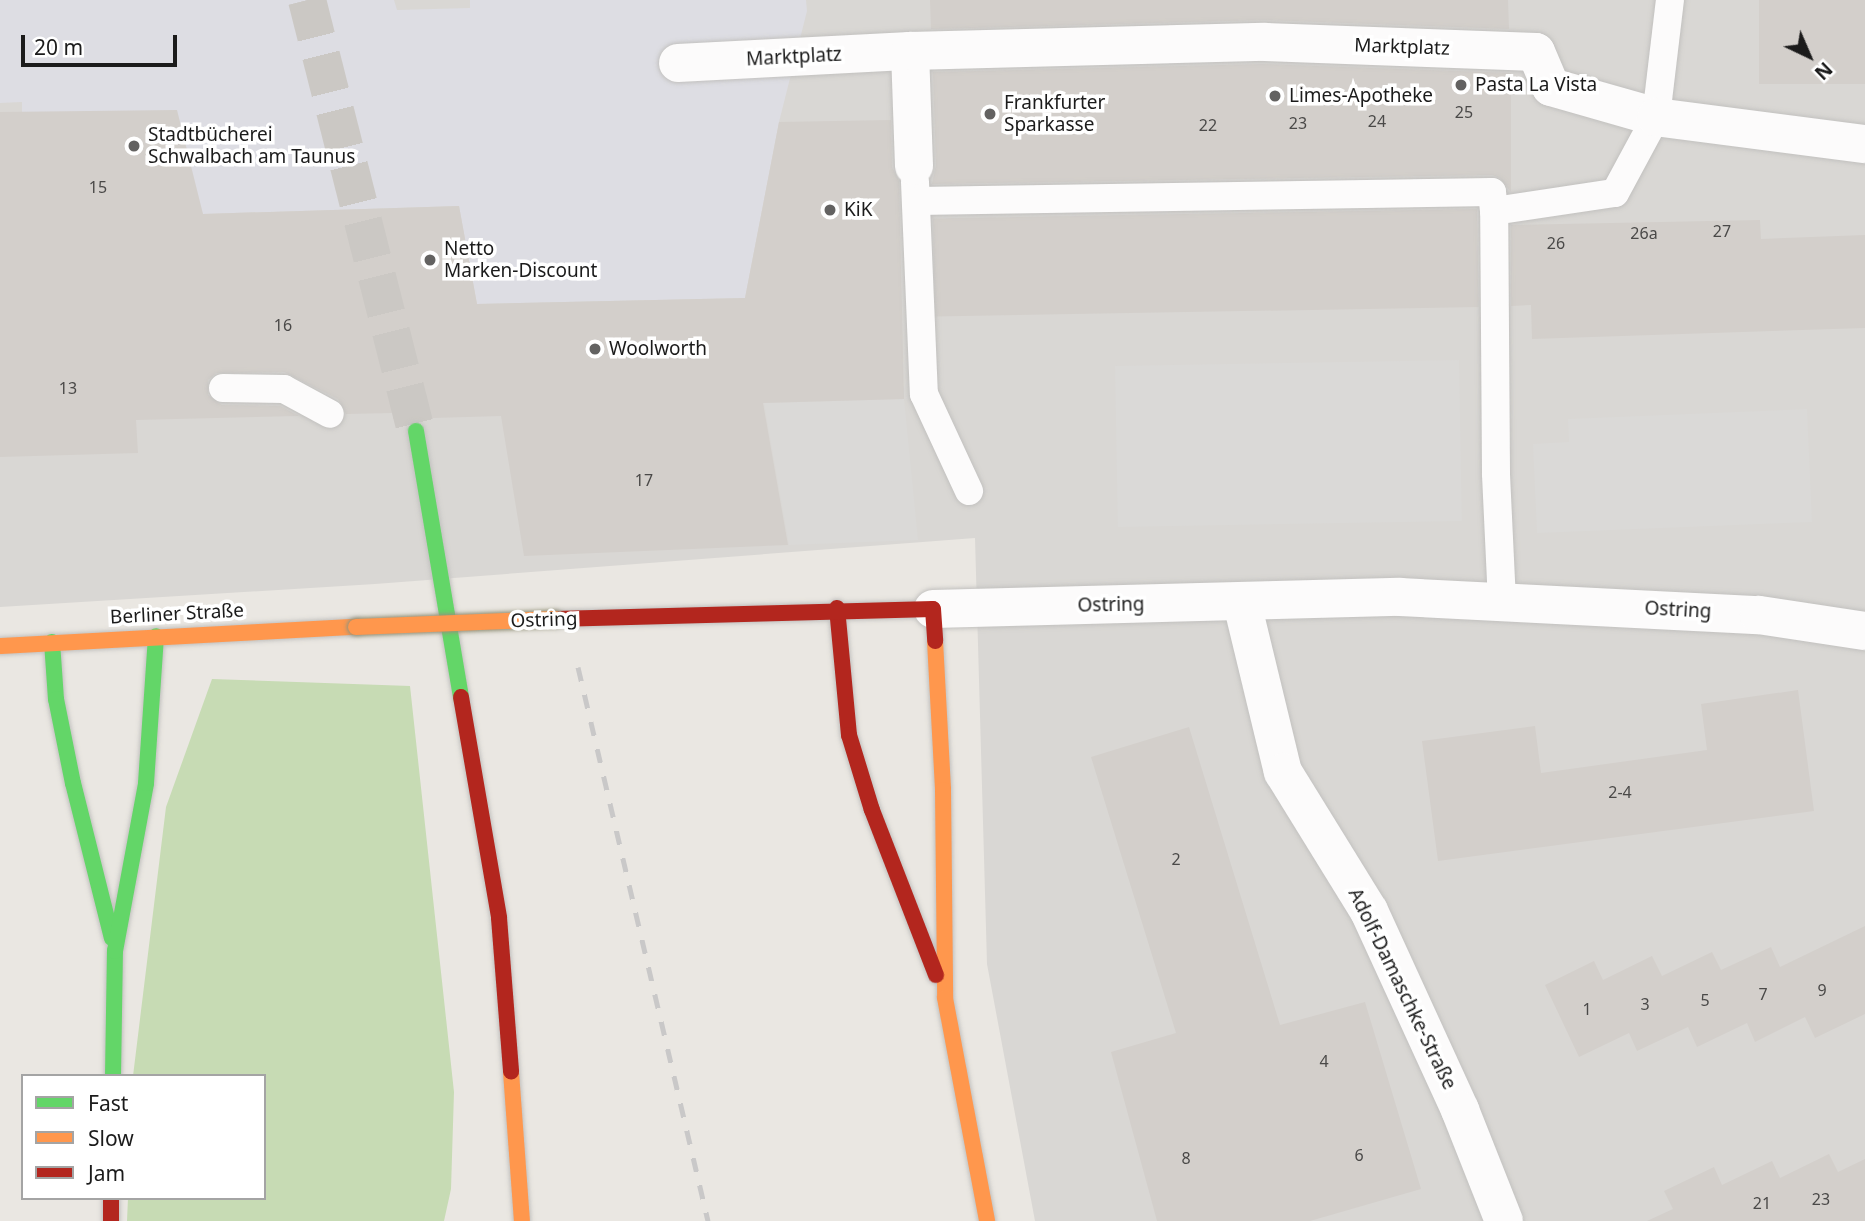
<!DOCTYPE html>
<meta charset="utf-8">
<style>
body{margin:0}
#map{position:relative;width:1865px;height:1221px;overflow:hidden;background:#eae7e2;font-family:"Noto Sans",sans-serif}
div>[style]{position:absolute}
.residential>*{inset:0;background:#d9d7d4}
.forest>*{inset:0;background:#c7dbb4}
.parking>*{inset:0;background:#dad9d7;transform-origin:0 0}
.plaza>*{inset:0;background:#dddde3}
.building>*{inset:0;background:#d3cfcb;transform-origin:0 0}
.secondary-tunnel>*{height:38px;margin-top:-19px;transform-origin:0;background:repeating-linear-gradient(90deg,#cbc8c4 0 38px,transparent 0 57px)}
.roads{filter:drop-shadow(0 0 2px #c2c1bf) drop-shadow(0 0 2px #c2c1bf)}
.lane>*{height:28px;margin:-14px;padding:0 14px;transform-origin:14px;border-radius:14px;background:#fcfbfb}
.street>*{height:38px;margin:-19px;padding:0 19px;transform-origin:19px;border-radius:19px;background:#fcfbfb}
.fast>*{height:16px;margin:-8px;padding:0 8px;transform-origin:8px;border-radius:8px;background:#63d668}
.slow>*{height:16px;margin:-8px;padding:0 8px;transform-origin:8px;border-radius:8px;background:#ff974d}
.jam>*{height:16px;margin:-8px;padding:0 8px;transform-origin:8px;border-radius:8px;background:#b3261e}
.rail>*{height:5px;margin-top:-2.5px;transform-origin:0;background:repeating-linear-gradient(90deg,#c9c8c8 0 14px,transparent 0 28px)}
.bridges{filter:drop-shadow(0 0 2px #94937b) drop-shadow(0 0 2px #94937b)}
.slow-bridge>*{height:16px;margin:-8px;padding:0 8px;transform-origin:8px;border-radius:8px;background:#ff974d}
.dots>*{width:19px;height:19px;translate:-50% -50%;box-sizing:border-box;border:4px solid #fff;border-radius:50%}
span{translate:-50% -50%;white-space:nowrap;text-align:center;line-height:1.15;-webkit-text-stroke:7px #fff;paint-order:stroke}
.number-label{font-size:16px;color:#4a4948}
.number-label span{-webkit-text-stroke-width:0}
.street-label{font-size:19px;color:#1b1b1b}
.poi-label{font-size:19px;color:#1b1b1b}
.left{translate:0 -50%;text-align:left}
.legend{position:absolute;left:21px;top:1074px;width:245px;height:126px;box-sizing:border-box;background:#fff;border:2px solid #a4a4a4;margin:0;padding:9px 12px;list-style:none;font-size:21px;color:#1b1b1b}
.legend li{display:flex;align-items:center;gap:14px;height:35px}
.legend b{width:35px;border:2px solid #a4a4a4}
.north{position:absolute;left:1774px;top:21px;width:70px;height:70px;-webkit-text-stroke:5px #fff;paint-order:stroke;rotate:136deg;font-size:19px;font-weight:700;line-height:28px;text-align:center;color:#1b1b1b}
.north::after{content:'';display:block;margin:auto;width:24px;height:32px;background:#1b1b1b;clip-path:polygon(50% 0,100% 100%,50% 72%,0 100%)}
.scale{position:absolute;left:21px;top:35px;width:156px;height:32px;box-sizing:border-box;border:4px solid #1b1b1b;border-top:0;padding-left:9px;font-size:21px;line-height:24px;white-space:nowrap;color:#1b1b1b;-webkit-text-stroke:5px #fff;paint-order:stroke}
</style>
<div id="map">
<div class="residential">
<i style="clip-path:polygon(0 0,1865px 0,1865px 1221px,1035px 1221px,987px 964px,975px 538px,375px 584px,0 607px)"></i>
</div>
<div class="forest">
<i style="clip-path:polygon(212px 679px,410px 686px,454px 1092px,451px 1189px,444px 1221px,127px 1221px,128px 1198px,264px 1198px,264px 1076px,133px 1076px,166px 807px)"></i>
</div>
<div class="parking">
<i style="left:1459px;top:360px;width:161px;height:344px;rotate:89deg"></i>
<i style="clip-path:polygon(904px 399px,918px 540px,789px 545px,764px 403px)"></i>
<i style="clip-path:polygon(1807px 409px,1812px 522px,1537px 533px,1533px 444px,1569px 442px,1568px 419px)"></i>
</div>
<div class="plaza">
<i style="clip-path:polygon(0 0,394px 0,397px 10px,470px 8px,470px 0,806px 0,807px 11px,779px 122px,745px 298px,477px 304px,459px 206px,203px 214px,143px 112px,22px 112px,22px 102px,0 103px)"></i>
</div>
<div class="building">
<i style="clip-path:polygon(930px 0,1508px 0,1509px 29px,1265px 20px,931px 29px)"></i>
<i style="left:1759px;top:0;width:106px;height:84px"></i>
<i style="clip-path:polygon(1265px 64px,1511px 73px,1511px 192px,1500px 178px,1492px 175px,932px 184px,936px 165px,933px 72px)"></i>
<i style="clip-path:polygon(177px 110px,203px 214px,459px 206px,477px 304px,745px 298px,779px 122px,891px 120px,892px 167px,899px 181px,904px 399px,763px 403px,788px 545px,524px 556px,501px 416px,433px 418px,413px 409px,399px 419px,393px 419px,393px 413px,346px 414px,338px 399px,284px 372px,216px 373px,208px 380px,208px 395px,222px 405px,280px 406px,299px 416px,136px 420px,138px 453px,0 457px,0 112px)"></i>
<i style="left:1477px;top:209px;width:98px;height:544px;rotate:89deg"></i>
<i style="clip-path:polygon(1760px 220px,1761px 239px,1865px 235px,1865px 328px,1532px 339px,1531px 305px,1511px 306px,1511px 225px)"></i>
<i style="clip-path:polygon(1798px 690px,1814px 811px,1438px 861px,1422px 741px,1535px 726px,1541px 773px,1707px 750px,1701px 704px)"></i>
<i style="clip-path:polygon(1189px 727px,1280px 1025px,1365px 1002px,1421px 1189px,1310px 1221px,1157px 1221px,1111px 1052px,1176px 1033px,1091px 757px)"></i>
<i style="clip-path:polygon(1865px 926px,1865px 1014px,1815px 1038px,1805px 1017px,1755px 1042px,1747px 1023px,1697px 1047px,1688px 1027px,1637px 1051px,1629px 1033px,1579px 1057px,1545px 985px,1594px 961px,1603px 980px,1652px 956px,1662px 976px,1712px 952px,1721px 970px,1771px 947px,1780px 967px)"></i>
<i style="clip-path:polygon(1829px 1154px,1838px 1172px,1865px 1159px,1865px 1221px,1647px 1221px,1673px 1209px,1664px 1191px,1714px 1167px,1722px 1185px,1772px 1161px,1780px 1178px)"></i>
</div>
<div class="secondary-tunnel">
<i style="left:307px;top:0;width:445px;rotate:75.8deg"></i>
</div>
<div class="roads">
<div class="lane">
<i style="left:915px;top:182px;width:212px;rotate:87.6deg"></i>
<i style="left:924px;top:394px;width:107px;rotate:65.1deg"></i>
<i style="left:917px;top:201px;width:575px;rotate:-0.9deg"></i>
<i style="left:1492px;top:192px;width:19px;rotate:84deg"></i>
<i style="left:223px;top:388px;width:61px;rotate:0.9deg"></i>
<i style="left:284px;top:389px;width:52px;rotate:28.5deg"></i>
<i style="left:1502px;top:602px;width:129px;rotate:-92.7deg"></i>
<i style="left:1496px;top:473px;width:262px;rotate:-90.4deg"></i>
<i style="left:1494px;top:211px;width:122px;rotate:-8.5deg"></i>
<i style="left:1615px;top:193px;width:86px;rotate:-61.7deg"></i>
<i style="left:1656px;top:117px;width:118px;rotate:-83.2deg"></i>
</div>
<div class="street">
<i style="left:910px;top:51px;width:115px;rotate:88deg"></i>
<i style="left:678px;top:63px;width:232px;rotate:-3deg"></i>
<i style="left:910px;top:51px;width:355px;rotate:-1.5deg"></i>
<i style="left:1265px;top:42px;width:271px;rotate:2.1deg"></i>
<i style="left:1536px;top:52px;width:38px;rotate:67deg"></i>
<i style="left:1551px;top:87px;width:109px;rotate:15.9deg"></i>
<i style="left:1656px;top:117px;width:211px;rotate:7.4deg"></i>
<i style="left:1242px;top:603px;width:174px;rotate:76.4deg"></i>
<i style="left:1283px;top:772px;width:163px;rotate:58.3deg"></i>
<i style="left:1369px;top:911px;width:219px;rotate:65.4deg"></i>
<i style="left:1460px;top:1110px;width:119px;rotate:68.4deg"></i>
<i style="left:933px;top:609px;width:467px;rotate:-1.5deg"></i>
<i style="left:1400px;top:597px;width:359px;rotate:2.9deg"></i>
<i style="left:1759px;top:615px;width:107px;rotate:8.6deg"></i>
</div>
<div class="fast">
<i style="left:416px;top:431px;width:270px;rotate:80.4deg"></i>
<i style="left:52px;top:642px;width:57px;rotate:86deg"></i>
<i style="left:56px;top:699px;width:86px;rotate:78.6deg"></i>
<i style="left:73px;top:783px;width:160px;rotate:75.9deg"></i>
<i style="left:113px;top:1076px;width:125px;rotate:-89.1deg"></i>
<i style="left:115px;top:951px;width:171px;rotate:-79.5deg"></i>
<i style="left:146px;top:783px;width:147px;rotate:-86.1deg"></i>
</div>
<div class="slow">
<i style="left:935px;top:641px;width:149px;rotate:86.9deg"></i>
<i style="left:943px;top:790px;width:208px;rotate:89.4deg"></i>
<i style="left:945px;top:998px;width:227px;rotate:79.3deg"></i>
<i style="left:0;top:646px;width:357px;rotate:-3.1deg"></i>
<i style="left:511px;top:1072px;width:149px;rotate:85.8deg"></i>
</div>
<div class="jam">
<i style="left:837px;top:608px;width:128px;rotate:84.6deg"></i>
<i style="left:849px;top:735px;width:78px;rotate:73deg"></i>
<i style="left:872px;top:810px;width:177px;rotate:68.8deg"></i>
<i style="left:555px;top:619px;width:378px;rotate:-1.5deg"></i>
<i style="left:933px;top:609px;width:32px;rotate:86deg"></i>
<i style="left:461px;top:697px;width:224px;rotate:80.2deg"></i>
<i style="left:499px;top:918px;width:154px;rotate:85.5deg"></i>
<i style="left:111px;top:1198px;width:23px;rotate:90deg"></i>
</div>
</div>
<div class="rail">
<i style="left:578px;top:667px;width:569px;rotate:76.79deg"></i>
</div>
<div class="bridges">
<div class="slow-bridge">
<i style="left:356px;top:627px;width:199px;rotate:-2.3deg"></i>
</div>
</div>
<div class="dots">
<i style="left:1461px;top:85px;background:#636261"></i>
<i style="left:1275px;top:96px;background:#636261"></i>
<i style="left:990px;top:114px;background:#636261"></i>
<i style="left:134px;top:146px;background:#636261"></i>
<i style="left:830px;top:210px;background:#636261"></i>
<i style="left:430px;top:260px;background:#636261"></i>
<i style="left:595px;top:349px;background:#636261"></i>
</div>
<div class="number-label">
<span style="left:1464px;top:112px">25</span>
<span style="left:1377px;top:121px">24</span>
<span style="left:1298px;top:123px">23</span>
<span style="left:1208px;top:125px">22</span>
<span style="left:98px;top:187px">15</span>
<span style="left:1722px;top:231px">27</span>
<span style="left:1644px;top:233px">26a</span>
<span style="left:1556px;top:243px">26</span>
<span style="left:283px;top:325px">16</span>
<span style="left:68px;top:388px">13</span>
<span style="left:644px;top:480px">17</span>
<span style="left:1620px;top:792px">2-4</span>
<span style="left:1176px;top:859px">2</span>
<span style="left:1822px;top:990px">9</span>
<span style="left:1763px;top:994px">7</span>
<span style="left:1705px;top:1000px">5</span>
<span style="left:1645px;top:1004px">3</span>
<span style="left:1587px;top:1009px">1</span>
<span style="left:1324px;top:1061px">4</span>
<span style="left:1359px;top:1155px">6</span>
<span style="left:1186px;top:1158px">8</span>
<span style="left:1821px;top:1199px">23</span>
<span style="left:1762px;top:1203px">21</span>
</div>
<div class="street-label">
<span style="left:1402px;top:47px;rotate:2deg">Marktplatz</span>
<span style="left:794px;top:57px;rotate:-3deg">Marktplatz</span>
<span style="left:1111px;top:605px;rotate:-1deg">Ostring</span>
<span style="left:1678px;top:610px;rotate:3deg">Ostring</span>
<span style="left:177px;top:614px;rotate:-3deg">Berliner Straße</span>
<span style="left:544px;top:620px;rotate:-2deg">Ostring</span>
<span style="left:1402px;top:989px;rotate:64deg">Adolf-Damaschke-Straße</span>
</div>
<div class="poi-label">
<span class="left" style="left:1475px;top:85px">Pasta La Vista</span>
<span class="left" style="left:1289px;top:96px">Limes-Apotheke</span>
<span class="left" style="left:1004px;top:114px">Frankfurter<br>Sparkasse</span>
<span class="left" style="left:148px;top:146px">Stadtbücherei<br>Schwalbach am Taunus</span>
<span class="left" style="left:844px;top:210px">KiK</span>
<span class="left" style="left:444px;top:260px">Netto<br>Marken-Discount</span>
<span class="left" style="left:609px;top:349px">Woolworth</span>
</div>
<ul class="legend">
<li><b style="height:9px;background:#63d668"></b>Fast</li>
<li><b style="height:9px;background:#ff974d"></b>Slow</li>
<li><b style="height:9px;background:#b3261e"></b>Jam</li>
</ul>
<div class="north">N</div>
<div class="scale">20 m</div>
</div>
